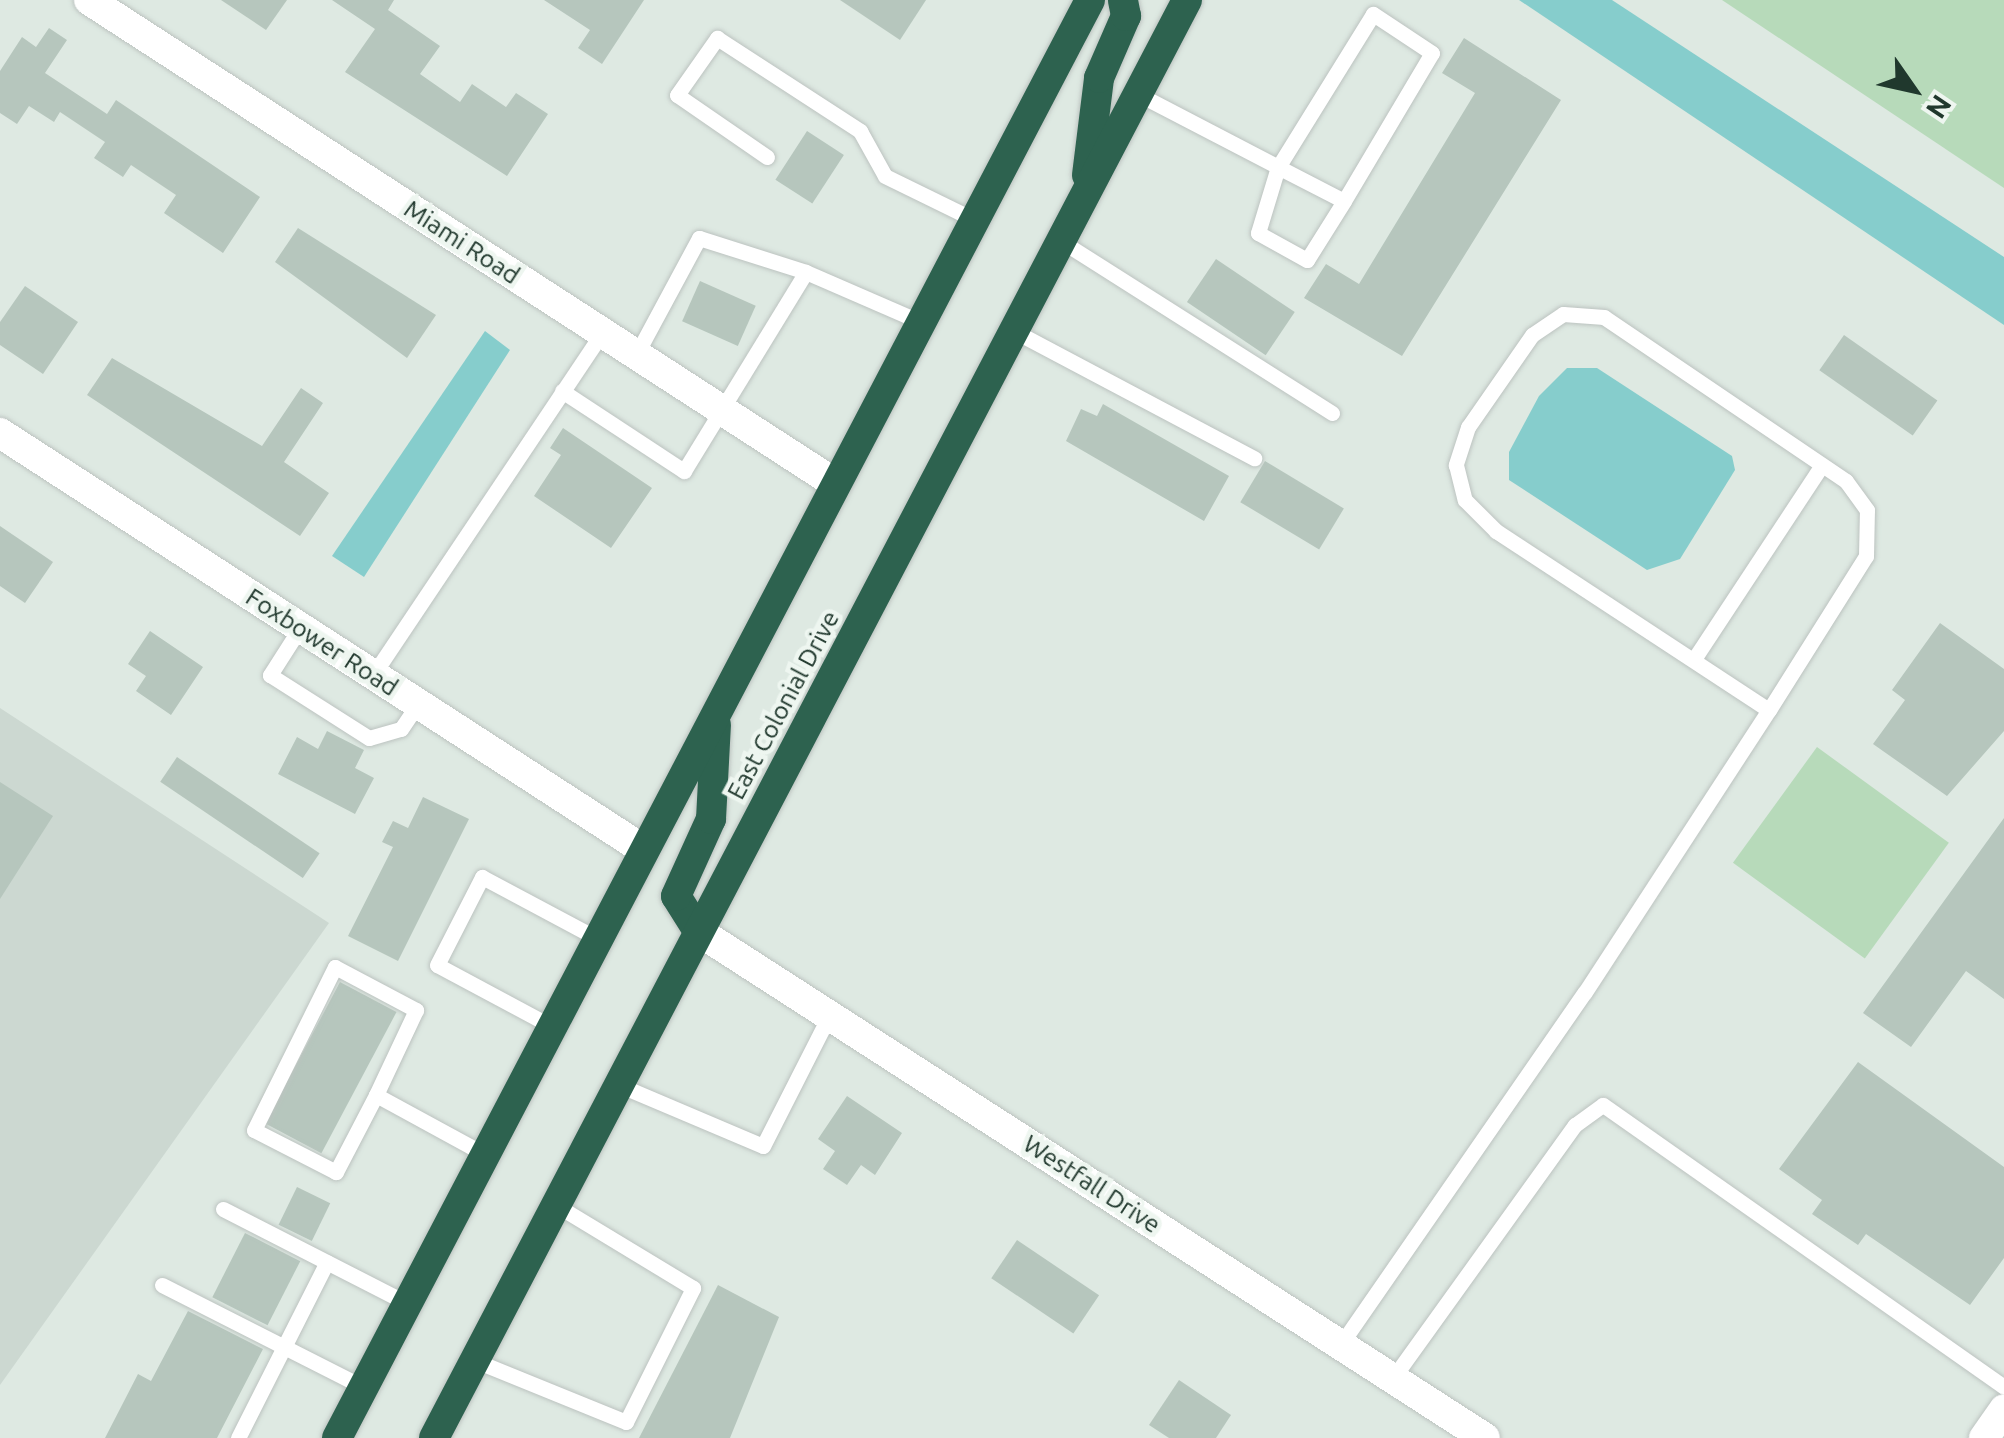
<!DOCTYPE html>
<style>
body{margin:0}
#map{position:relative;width:2004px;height:1438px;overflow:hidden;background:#dee9e2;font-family:Ubuntu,sans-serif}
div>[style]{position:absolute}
.built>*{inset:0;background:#ccd8d1}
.green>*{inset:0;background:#b7daba;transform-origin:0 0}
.water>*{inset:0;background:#86cdcc}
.building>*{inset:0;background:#b6c6bd;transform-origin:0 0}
.roads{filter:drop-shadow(0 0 2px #bcc3c0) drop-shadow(0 0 2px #bcc3c0)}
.lane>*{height:15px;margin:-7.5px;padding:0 7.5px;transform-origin:7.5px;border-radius:7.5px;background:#fff}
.street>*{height:30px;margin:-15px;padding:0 15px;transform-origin:15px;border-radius:15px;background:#fff}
.highway>*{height:30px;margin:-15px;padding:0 15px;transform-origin:15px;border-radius:15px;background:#2d624f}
span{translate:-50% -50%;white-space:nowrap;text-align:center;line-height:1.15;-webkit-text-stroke:9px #eef6f0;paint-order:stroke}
.street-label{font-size:25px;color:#20382d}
.north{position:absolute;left:1864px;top:40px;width:100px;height:100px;-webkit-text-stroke:8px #eef6f0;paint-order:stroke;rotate:124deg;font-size:28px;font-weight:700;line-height:40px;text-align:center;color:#20382d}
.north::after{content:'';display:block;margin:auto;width:35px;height:45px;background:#20382d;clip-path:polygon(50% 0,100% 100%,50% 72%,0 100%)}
</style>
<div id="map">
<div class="built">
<i style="clip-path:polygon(0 708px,329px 923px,0 1385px)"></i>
</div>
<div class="green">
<i style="clip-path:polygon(1722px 0,2004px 0,2004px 188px)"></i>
<i style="left:1817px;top:747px;width:163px;height:143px;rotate:36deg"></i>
</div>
<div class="water">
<i style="clip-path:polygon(1519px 0,1612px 0,2004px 257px,2004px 325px)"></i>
<i style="clip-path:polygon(485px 331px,510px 350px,364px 577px,332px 556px)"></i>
<i style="clip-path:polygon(1567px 368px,1597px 368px,1732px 456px,1735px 470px,1680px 559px,1647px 570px,1509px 480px,1509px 452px,1539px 396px)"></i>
</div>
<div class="building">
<i style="clip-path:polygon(221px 0,287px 0,266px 30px)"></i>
<i style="clip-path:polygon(332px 0,394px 0,388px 10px,440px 46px,420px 74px,460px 102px,472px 84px,506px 107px,516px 93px,548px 114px,507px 176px,345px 72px,375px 29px)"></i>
<i style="clip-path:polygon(544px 0,644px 0,602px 64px,578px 48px,590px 30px)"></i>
<i style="clip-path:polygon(840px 0,926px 0,900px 40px)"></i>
<i style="clip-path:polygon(49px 28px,67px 40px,45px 73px,107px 114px,116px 100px,260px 197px,223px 253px,164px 213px,176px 195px,131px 165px,123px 177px,94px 158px,105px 142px,60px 112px,54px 122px,29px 106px,17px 124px,0 113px,0 71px,22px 37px,36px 47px)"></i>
<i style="clip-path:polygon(1464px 38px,1561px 100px,1402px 356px,1304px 298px,1326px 264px,1359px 284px,1475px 93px,1442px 73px)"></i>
<i style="left:807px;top:131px;width:44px;height:58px;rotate:33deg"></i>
<i style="clip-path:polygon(298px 228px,436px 315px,407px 358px,275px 262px)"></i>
<i style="left:1216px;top:259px;width:95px;height:52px;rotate:34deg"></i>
<i style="left:700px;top:281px;width:61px;height:44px;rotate:24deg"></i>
<i style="clip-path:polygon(25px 286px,78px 322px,43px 374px,0 345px,0 322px)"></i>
<i style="left:1844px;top:335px;width:114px;height:43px;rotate:35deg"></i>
<i style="clip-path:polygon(112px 358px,262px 446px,301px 388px,323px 403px,284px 462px,329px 493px,300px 536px,87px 395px)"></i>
<i style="clip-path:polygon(1103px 404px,1229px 476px,1204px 521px,1066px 441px,1081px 409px,1097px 416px)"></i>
<i style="clip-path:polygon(563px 428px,652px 488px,611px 548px,534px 496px,561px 455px,550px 448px)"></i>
<i style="left:1265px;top:461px;width:92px;height:48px;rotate:31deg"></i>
<i style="clip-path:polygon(0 526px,53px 562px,25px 603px,0 586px)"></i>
<i style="clip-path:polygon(1940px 623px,2004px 669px,2004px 731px,1947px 796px,1873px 744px,1905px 700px,1892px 690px)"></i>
<i style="clip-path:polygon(150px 631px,203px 667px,171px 715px,136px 691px,146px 676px,128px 664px)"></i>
<i style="clip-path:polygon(327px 731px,364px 750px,355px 768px,374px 778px,355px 814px,278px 774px,297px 737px,318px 749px)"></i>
<i style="left:177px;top:757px;width:172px;height:30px;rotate:34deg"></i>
<i style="clip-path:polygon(0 782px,53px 816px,0 899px)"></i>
<i style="clip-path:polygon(423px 797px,469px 819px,398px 961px,348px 936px,393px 847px,382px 842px,393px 821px,408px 828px)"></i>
<i style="clip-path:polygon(2004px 818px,2004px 999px,1966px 971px,1911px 1047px,1863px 1013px)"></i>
<i style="left:340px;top:982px;width:64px;height:160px;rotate:28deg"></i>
<i style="clip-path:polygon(1858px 1062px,2004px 1167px,2004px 1258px,1970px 1305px,1866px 1234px,1858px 1245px,1812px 1214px,1822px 1200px,1779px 1169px)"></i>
<i style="clip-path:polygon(847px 1096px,902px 1133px,875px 1175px,861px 1165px,847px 1185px,823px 1169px,835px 1151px,818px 1139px)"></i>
<i style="left:297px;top:1187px;width:37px;height:42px;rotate:26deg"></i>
<i style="left:245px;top:1233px;width:62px;height:72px;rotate:27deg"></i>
<i style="left:1017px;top:1240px;width:99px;height:46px;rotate:34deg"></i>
<i style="clip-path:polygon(718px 1285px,779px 1317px,730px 1438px,639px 1438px)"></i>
<i style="clip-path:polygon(188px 1311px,263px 1349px,217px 1438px,105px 1438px,138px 1374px,151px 1381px)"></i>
<i style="clip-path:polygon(1179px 1380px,1231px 1415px,1216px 1438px,1169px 1438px,1149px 1425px)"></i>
</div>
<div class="roads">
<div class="lane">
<i style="left:1138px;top:94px;width:158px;rotate:27.5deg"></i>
<i style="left:1278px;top:167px;width:74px;rotate:27.3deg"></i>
<i style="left:1344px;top:201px;width:172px;rotate:-59.3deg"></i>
<i style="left:1432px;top:53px;width:71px;rotate:-146.5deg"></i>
<i style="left:1373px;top:14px;width:180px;rotate:121.8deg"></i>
<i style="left:1278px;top:167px;width:69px;rotate:106.9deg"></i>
<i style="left:1258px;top:233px;width:56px;rotate:28.9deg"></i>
<i style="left:1307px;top:260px;width:70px;rotate:-57.9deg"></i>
<i style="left:767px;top:157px;width:109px;rotate:-145.4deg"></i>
<i style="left:677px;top:95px;width:70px;rotate:-54.9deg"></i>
<i style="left:717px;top:38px;width:171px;rotate:33deg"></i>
<i style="left:860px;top:131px;width:51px;rotate:60.9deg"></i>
<i style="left:885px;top:176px;width:100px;rotate:26.1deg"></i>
<i style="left:1061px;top:241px;width:321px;rotate:32.4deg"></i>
<i style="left:1014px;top:331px;width:272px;rotate:27.9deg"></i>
<i style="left:636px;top:355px;width:133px;rotate:-61.7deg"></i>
<i style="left:699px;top:238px;width:112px;rotate:17.6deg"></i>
<i style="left:562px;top:391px;width:146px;rotate:33.3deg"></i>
<i style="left:684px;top:471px;width:233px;rotate:-58.5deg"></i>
<i style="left:806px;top:272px;width:125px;rotate:23.5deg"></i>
<i style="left:300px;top:628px;width:56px;rotate:122.6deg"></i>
<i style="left:270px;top:675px;width:117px;rotate:32.5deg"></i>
<i style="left:369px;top:738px;width:33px;rotate:-16deg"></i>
<i style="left:401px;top:729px;width:30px;rotate:-56deg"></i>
<i style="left:1694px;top:659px;width:232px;rotate:-56.6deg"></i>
<i style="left:373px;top:675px;width:412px;rotate:-56.2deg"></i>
<i style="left:551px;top:1026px;width:129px;rotate:-151.8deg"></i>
<i style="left:437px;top:965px;width:99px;rotate:-62.9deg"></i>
<i style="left:482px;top:877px;width:132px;rotate:28.1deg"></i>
<i style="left:619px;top:1085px;width:156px;rotate:23deg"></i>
<i style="left:763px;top:1146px;width:146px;rotate:-63.1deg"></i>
<i style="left:376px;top:1095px;width:87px;rotate:117.5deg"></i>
<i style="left:336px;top:1172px;width:92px;rotate:-152.9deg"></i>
<i style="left:254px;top:1130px;width:182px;rotate:-63.6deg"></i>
<i style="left:335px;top:967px;width:92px;rotate:28deg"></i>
<i style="left:416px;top:1010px;width:94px;rotate:115.2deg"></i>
<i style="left:376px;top:1095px;width:123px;rotate:28.6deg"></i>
<i style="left:223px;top:1209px;width:207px;rotate:27.1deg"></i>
<i style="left:162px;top:1285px;width:225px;rotate:26.9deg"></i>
<i style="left:1341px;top:1344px;width:428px;rotate:-55.3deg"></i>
<i style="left:1585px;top:992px;width:337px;rotate:-56.9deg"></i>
<i style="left:1769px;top:710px;width:182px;rotate:-57.8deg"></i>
<i style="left:1866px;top:556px;width:46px;rotate:-88.8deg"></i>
<i style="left:1867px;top:510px;width:36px;rotate:-126deg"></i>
<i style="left:1846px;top:481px;width:292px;rotate:-145.9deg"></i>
<i style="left:1604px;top:317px;width:41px;rotate:-175.8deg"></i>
<i style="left:1563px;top:314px;width:37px;rotate:146deg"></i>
<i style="left:1532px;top:335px;width:112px;rotate:124.8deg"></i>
<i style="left:1468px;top:427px;width:40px;rotate:108deg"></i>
<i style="left:1456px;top:465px;width:36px;rotate:76deg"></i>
<i style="left:1465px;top:500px;width:44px;rotate:45deg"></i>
<i style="left:1496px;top:531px;width:326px;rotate:33.3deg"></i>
<i style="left:476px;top:1361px;width:162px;rotate:22.1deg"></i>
<i style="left:626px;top:1422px;width:150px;rotate:-63.4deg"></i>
<i style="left:693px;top:1288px;width:160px;rotate:-148.8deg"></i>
<i style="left:1393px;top:1378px;width:312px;rotate:-54.3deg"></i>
<i style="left:1575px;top:1125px;width:34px;rotate:-36deg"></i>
<i style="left:1603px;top:1105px;width:490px;rotate:35.1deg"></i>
<i style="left:238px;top:1438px;width:197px;rotate:-63.2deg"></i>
</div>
<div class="street">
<i style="left:89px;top:0;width:890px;rotate:32.94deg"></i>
<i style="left:0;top:433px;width:767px;rotate:32.92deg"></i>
<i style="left:698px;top:931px;width:936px;rotate:32.79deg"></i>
<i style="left:1984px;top:1438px;width:35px;rotate:-55deg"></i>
</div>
<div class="highway">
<i style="left:1087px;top:175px;width:98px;rotate:-82.9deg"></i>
<i style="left:1099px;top:78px;width:68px;rotate:-66.5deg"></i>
<i style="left:1126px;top:16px;width:16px;rotate:-101deg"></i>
<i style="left:698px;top:931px;width:41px;rotate:-122.2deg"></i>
<i style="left:676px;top:896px;width:85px;rotate:-65.6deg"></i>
<i style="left:711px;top:819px;width:94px;rotate:-87deg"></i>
<i style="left:337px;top:1438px;width:1623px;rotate:-62.36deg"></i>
<i style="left:434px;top:1438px;width:1623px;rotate:-62.36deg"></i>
</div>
</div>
<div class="street-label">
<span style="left:462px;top:242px;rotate:33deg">Miami Road</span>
<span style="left:322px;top:642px;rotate:33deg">Foxbower Road</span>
<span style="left:783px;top:705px;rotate:-62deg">East Colonial Drive</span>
<span style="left:1092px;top:1184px;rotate:33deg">Westfall Drive</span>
</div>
<div class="north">N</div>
</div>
